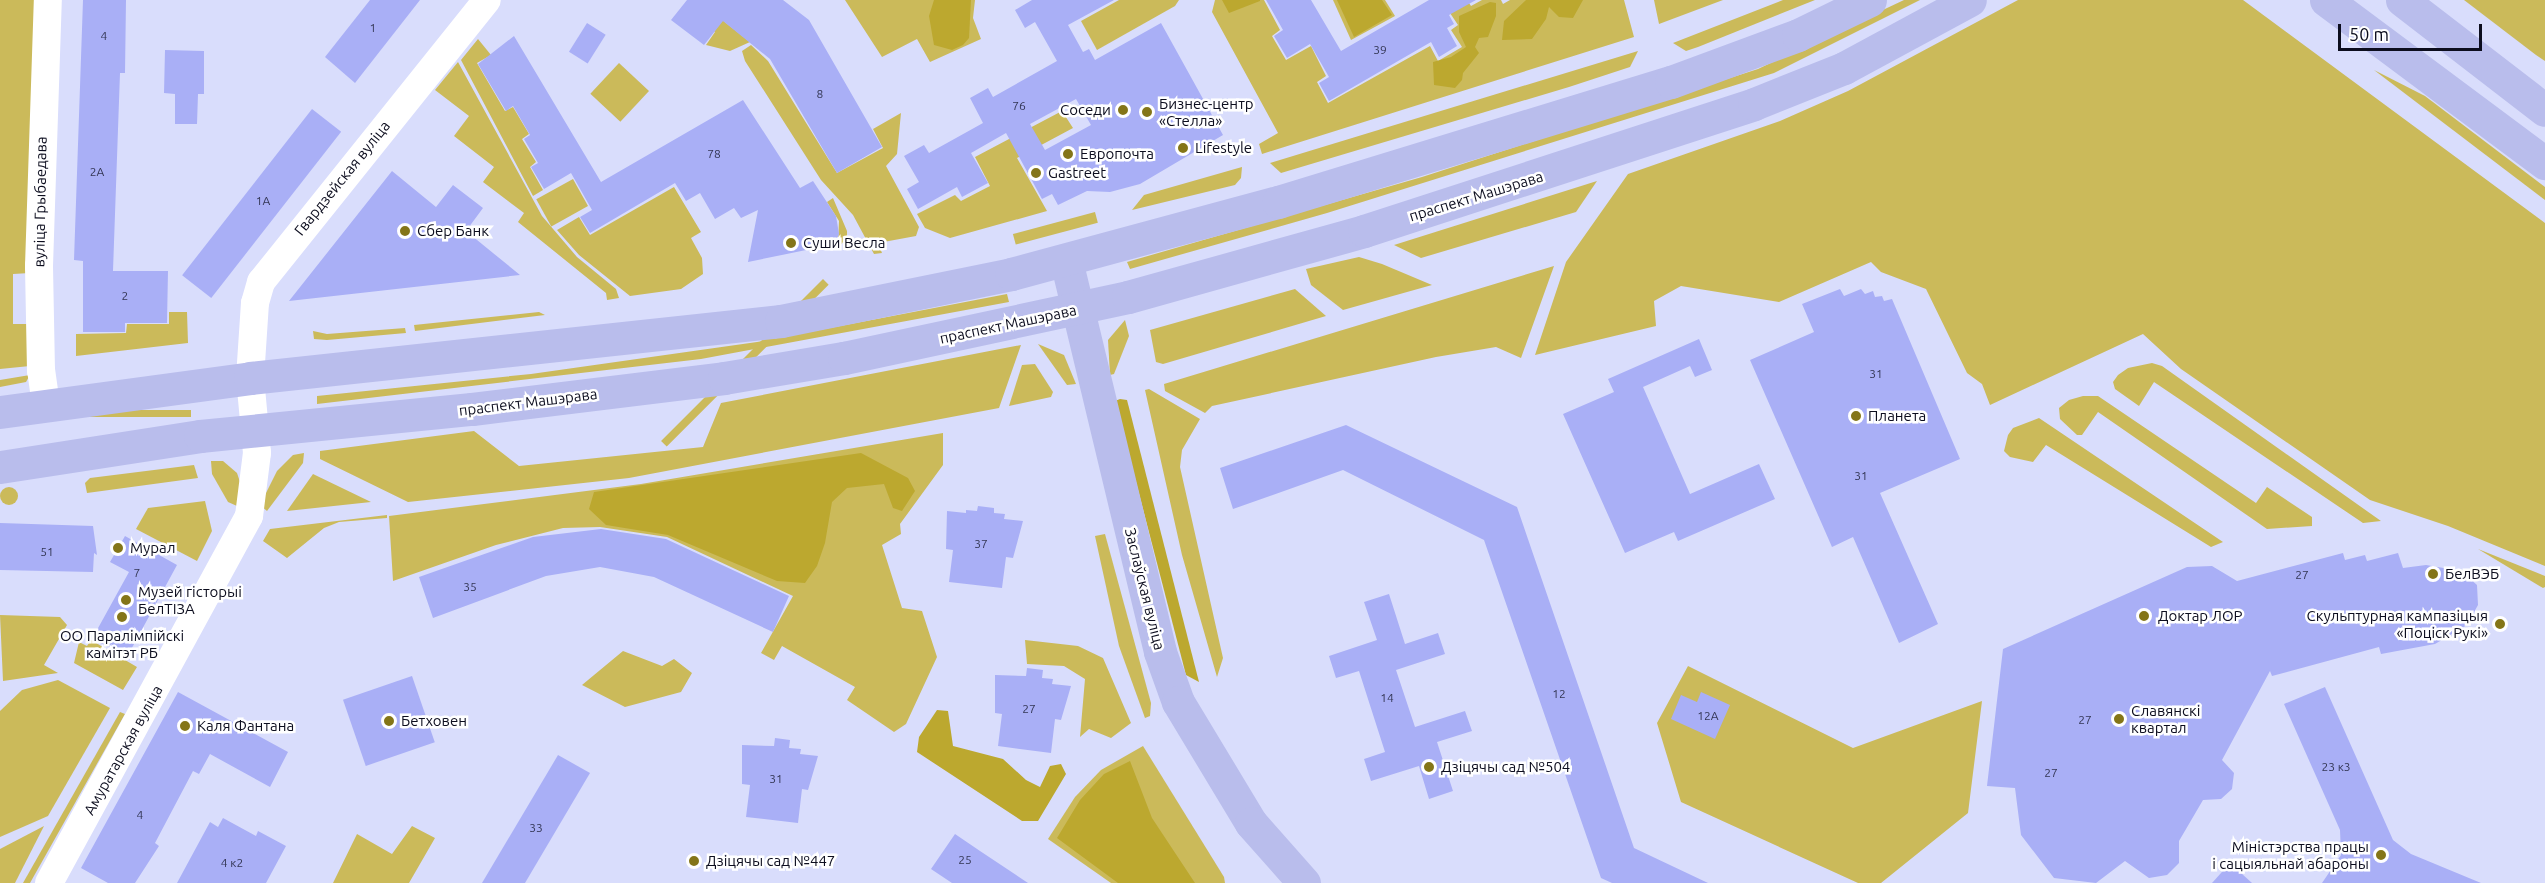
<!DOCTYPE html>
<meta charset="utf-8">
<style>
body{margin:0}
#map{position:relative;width:2545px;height:883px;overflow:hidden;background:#d9ddfc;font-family:Ubuntu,sans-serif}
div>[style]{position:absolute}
.green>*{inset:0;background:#cbba5a;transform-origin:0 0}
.round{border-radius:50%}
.forest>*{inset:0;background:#bca82f}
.building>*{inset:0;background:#a9aff6;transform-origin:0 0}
.minor>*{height:28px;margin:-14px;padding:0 14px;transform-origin:14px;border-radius:14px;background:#fff}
.major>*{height:33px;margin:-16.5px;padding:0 16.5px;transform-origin:16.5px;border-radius:16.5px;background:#b9bdec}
.dots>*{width:16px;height:16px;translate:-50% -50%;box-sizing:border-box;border:3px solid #fff;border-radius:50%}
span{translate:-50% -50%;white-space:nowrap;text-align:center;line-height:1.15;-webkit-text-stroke:5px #fff;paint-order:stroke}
.number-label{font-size:12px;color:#333654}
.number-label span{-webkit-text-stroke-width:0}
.poi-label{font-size:15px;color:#0c0d1e}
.left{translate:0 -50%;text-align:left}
.right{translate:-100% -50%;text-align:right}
.street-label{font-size:15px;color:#0c0d1e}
.scale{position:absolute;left:2338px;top:24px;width:144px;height:27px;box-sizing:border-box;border:3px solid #0c0d1e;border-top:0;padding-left:8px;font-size:18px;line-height:21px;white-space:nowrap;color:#0c0d1e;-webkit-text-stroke:4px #fff;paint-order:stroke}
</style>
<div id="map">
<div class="green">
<i style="clip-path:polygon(0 0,41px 0,30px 273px,13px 274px,13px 324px,30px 324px,30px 366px,0 369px)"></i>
<i style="clip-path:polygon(697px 0,750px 42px,730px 51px,706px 45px,715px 32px,682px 7px)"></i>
<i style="clip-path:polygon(845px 0,975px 0,973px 18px,981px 39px,930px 62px,917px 39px,882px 57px)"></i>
<i style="clip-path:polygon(1119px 0,1179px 0,1175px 6px,1097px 50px,1081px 21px)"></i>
<i style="clip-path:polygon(1215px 0,1264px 0,1280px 30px,1272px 36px,1286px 60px,1311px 46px,1326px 76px,1317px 82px,1328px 103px,1430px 46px,1438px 61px,1462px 47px,1451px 30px,1458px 25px,1450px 13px,1469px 3px,1471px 6px,1482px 0,1501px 0,1503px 4px,1510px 0,1624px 0,1634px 37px,1262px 154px,1259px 144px,1278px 133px,1212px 12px)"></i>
<i style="clip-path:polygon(1333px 0,1385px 0,1395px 16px,1351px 40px)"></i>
<i style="clip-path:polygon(1654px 0,1723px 0,1659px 24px)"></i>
<i style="clip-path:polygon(1783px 0,1815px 0,1698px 47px,1686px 51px,1673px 43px)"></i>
<i style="clip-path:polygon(1904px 0,1920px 0,1774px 73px,1327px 213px,1130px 269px,1127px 262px,1422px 177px,1758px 69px)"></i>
<i style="clip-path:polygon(2018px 0,2243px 0,2545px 223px,2545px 566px,2448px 526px,2370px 500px,2181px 369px,2143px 334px,1990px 405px,1982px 384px,1967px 373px,1926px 289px,1881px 272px,1871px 262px,1779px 302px,1681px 286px,1654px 301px,1656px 326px,1535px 355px,1566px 262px,1628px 174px,1780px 121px,1848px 91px)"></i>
<i style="clip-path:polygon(2464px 0,2545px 0,2545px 61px,2536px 55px)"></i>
<i style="clip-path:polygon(478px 39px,491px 55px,477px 63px,505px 111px,513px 107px,529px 134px,522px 139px,536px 162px,530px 167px,543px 190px,533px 196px,461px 60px)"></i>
<i style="clip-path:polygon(751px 45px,768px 61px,837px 173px,883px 148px,873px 129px,901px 113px,897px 154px,886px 166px,919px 227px,916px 236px,878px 243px,882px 253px,874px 254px,853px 215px,821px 180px,745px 61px,742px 51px)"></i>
<i style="clip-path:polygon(1638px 51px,1630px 67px,1569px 87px,1281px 173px,1270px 163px)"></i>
<i style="clip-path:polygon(458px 62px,542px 216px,577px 257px,616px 289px,619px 298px,607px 300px,606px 293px,518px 222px,524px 213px,483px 182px,494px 167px,454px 136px,469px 116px,435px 90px)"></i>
<i style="left:619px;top:63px;width:41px;height:42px;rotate:43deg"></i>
<i style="clip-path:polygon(2374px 70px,2425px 96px,2545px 187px,2545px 200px)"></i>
<i style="clip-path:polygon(1062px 111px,1073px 128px,1017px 158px,1047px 211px,950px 238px,925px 228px,917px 214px,955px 195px,961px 201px,990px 186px,975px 157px)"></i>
<i style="clip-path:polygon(1242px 167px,1241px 178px,1235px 185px,1132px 210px,1144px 195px)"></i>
<i style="left:573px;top:179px;width:31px;height:42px;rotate:61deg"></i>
<i style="clip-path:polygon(1597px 181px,1576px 212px,1421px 258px,1394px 245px)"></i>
<i style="clip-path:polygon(674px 187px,701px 232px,691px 238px,702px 258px,703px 274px,681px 289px,630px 296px,579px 255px,557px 230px,579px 217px,590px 235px)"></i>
<i style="clip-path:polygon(833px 198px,847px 231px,847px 240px,838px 246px,839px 221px,827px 202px)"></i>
<i style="left:1095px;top:212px;width:11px;height:85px;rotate:75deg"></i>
<i style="clip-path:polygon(1359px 257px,1382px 264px,1432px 285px,1343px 310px,1311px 285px,1306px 269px)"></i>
<i style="clip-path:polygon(1554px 266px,1521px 358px,1496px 347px,1436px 357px,1212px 406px,1205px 413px,1165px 391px,1164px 384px)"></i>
<i style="left:823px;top:279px;width:8px;height:229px;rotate:45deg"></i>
<i style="clip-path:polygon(1295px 289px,1326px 316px,1163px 364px,1156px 362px,1150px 330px)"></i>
<i style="clip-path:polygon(1007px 294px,1009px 302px,701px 359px,317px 404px,317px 396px,531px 374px,757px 342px)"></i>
<i style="clip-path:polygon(169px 312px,187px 312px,188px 343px,76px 356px,76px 334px,126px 333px,127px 324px,169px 324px)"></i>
<i style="clip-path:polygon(539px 312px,545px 315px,415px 331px,414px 325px)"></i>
<i style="clip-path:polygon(1125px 320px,1129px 336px,1114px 374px,1110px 375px,1108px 340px)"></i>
<i style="clip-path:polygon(405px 328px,406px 333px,327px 340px,314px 339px,313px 331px,327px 334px)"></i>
<i style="clip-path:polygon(1038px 344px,1064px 355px,1076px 384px,1067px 385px)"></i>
<i style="clip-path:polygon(1021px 345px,999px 408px,629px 478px,408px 502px,320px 459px,320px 451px,474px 431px,519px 466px,703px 447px,721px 403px)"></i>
<i style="clip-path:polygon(2152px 363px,2162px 366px,2381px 521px,2363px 523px,2154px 382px,2139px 406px,2115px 389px,2113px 382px,2118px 375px,2128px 368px)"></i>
<i style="clip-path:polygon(1035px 364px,1053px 392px,1051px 397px,1009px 406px,1022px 365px)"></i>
<i style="clip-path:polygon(30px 375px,26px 382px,0 387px,0 380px)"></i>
<i style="clip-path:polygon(1149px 389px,1200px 419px,1182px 450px,1180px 467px,1223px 658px,1217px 677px,1182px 555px,1145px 390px)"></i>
<i style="clip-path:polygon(2083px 396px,2098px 396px,2256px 503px,2267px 487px,2312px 517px,2312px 526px,2267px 529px,2098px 412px,2082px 435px,2077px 435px,2060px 419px,2059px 408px,2069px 400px)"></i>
<i style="left:191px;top:410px;width:7px;height:193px;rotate:90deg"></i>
<i style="clip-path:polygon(2039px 418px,2223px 542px,2211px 547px,2046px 445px,2033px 462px,2010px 457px,2004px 451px,2008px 435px,2013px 428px)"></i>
<i style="clip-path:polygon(943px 433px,943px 465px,900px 524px,901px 534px,882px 545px,902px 608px,922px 611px,937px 657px,906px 724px,894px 732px,847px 700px,855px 687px,782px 646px,774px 660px,761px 653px,793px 596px,667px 537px,600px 527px,563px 528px,496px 545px,393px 581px,389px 516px,641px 484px)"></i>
<i style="clip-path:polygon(304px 453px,303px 463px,267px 511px,260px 505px,277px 471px,293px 455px)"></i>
<i style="clip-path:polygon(211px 461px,223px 461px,237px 473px,241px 485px,237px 506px,228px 502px,212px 474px)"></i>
<i style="clip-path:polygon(194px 465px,198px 478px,87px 493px,85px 483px,90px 478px)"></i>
<i style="clip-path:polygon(313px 474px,371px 502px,287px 511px)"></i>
<i class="round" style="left:0;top:487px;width:18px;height:18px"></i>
<i style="clip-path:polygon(205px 501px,212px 531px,197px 561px,136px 529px,148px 508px)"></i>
<i style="clip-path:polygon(387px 515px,387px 518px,339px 522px,324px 528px,287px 558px,263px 541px,270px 529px)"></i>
<i style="clip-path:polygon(1105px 534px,1151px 703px,1150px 716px,1145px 718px,1119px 646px,1095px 536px)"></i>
<i style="clip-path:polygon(2478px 549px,2545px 576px,2545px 587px,2543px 588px)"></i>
<i style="clip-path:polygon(0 615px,60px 617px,67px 625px,44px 665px,58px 673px,3px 681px)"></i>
<i style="clip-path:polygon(91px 640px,137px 667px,123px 690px,74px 663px,79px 642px,87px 646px)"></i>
<i style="clip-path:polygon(1025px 640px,1078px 646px,1103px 658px,1131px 723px,1111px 738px,1089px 729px,1080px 737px,1085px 679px,1064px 666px,1027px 664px)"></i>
<i style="clip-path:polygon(623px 651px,662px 666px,674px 659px,692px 673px,681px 692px,625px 707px,582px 685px)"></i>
<i style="clip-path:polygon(1688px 666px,1853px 748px,1982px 701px,1968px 813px,1881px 883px,1858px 883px,1681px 802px,1657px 723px)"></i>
<i style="clip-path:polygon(58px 680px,110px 708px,48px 816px,0 837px,0 711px,22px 690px)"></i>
<i style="clip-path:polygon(120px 712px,125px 714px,30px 883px,23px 883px)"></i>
<i style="clip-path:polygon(1143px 746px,1224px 877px,1225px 883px,1111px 883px,1048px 839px,1075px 797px,1101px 770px)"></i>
<i style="clip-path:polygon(44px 826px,15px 883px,0 883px,0 849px)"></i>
<i style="clip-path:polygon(412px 826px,435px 838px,409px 883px,333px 883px,357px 834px,392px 854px)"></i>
</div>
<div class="forest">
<i style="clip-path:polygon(934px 0,971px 0,969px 38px,963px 45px,952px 50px,934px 45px,929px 16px)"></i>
<i style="clip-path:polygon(1222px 0,1260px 0,1260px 1px,1229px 13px)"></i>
<i style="clip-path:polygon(1337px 0,1382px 0,1392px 15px,1354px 37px)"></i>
<i style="clip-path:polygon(1526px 0,1583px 0,1573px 18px,1559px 17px,1549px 7px,1546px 19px,1532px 39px,1502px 40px,1504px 21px)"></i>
<i style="clip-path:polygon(1490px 2px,1496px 3px,1496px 16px,1488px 37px,1479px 38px,1475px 47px,1479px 53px,1463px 73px,1462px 80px,1455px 88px,1434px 85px,1433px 62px,1451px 57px,1466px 47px,1459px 32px,1459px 16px)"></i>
<i style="clip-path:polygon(1120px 399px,1127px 400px,1199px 682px,1186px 675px,1115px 401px)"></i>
<i style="clip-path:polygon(861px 453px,908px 478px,915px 491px,902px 511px,893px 508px,884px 484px,847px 488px,832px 502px,825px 543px,817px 566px,805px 583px,777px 581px,668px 535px,606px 525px,589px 509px,594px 492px)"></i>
<i style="clip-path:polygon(937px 710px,948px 711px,953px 746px,1003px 759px,1026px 780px,1040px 787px,1050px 766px,1061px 764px,1066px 774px,1038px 821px,1022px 821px,917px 752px,919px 737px)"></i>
<i style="clip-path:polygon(1130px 761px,1152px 818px,1195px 883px,1118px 883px,1057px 838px,1080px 800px,1104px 774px)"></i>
</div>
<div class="building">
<i style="clip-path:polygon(83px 0,126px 0,125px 73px,120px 73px,113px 271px,168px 271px,167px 323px,125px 323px,125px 332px,83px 332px,83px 261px,74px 260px)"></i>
<i style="clip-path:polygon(370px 0,420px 0,355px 83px,325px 57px)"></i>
<i style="clip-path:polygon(687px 0,783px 0,809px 20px,882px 147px,837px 173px,770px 59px,723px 21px,704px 45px,671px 20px)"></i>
<i style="clip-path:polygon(evenodd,1032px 0,1114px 0,1068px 25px,1083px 52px,1089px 49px,1095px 60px,1161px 23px,1223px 135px,1140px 184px,1110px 192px,1087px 191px,1058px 205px,1052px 194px,1042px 199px,1006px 133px,971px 153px,988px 183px,962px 197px,957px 187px,918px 209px,907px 189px,919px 182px,904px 156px,924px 145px,929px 153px,983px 123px,970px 98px,988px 88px,993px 97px,1057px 61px,1035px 22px,1025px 28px,1015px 10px,1032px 0,1076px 99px,1091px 125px,1045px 150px,1030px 124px,1076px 99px)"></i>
<i style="clip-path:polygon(1266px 0,1311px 0,1341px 51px,1429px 0,1476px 0,1449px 15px,1454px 24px,1447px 28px,1457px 46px,1439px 57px,1431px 42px,1329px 101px,1319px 83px,1329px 77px,1310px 44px,1287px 58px,1274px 36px,1283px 30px)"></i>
<i style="left:587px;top:23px;width:22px;height:34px;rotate:32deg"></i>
<i style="clip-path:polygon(514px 36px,601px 182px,743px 100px,800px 188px,813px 181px,836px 216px,839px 234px,834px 246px,823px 251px,806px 250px,748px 262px,758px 210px,741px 218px,734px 208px,715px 219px,700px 193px,686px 201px,675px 183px,590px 233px,580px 217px,592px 210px,571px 173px,544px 189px,531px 167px,538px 163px,524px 139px,530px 135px,513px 106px,506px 111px,478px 64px)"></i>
<i style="clip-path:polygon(165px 50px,204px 51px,204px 94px,198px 94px,197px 124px,175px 124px,175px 94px,164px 93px)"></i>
<i style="left:312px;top:109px;width:37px;height:211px;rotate:38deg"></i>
<i style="clip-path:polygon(392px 171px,436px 207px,453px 185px,483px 208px,466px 231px,520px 275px,289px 301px)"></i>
<i style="clip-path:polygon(1840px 289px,1844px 296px,1861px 289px,1865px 294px,1873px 291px,1875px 297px,1882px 296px,1884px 301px,1892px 299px,1960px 459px,1880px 493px,1938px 624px,1899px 643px,1853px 537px,1832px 547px,1750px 360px,1814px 332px,1802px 304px)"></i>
<i style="clip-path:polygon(1699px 339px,1712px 370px,1695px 377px,1690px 366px,1643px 387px,1690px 494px,1759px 464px,1775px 499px,1678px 541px,1674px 532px,1625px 553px,1563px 414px,1614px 392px,1608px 379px)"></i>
<i style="clip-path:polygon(1346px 425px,1517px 507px,1634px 848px,1708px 883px,1612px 883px,1601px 878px,1484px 540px,1343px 470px,1233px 509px,1220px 468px)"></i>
<i style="clip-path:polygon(978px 506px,994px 508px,994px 513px,1005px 514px,1004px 519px,1023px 521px,1013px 558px,1006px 557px,1002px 588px,949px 582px,953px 550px,946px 549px,947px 511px,966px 513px,966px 510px,977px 511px)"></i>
<i style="clip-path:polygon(0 523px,93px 526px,97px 555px,94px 553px,93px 572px,0 570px)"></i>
<i style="clip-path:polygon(601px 529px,666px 539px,789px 596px,773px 632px,654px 577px,600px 567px,546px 576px,433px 618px,419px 577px,533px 537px)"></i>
<i style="clip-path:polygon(125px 536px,177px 565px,127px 657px,92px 639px,129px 572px,110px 562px)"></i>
<i style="clip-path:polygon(2343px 553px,2345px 560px,2365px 555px,2367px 561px,2398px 553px,2403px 568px,2426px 565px,2461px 571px,2477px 585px,2478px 605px,2467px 625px,2435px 644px,2381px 654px,2379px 647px,2272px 676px,2270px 671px,2222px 760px,2234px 773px,2232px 789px,2221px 799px,2203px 800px,2179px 841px,2179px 863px,2167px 875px,2149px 878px,2125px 861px,2096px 883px,2054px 878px,2021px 835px,2015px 788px,1987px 786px,2003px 649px,2187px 567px,2212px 566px,2237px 581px)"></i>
<i style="clip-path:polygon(1389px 594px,1405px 644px,1438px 633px,1445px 654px,1396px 670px,1415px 727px,1465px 711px,1472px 731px,1437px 742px,1453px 791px,1429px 799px,1419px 766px,1371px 781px,1364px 759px,1385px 752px,1359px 671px,1336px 678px,1329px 656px,1377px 640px,1364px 602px)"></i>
<i style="clip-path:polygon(1027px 668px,1043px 670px,1042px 678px,1053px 679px,1052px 684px,1071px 686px,1061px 720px,1055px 719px,1051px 753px,998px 746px,1002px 714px,995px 713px,995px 675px,1026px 676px)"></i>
<i style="left:412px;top:676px;width:70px;height:73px;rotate:71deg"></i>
<i style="clip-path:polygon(2325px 687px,2393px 840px,2411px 854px,2481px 883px,2322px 883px,2341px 855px,2340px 830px,2284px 704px)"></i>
<i style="clip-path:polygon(178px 692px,288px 752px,270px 787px,210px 754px,199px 774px,193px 771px,155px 843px,159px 846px,135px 883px,108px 883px,81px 868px)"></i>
<i style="clip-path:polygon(1701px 692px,1730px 705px,1715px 739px,1671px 719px,1681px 695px,1697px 702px)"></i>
<i style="clip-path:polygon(775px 738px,790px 740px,789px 748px,801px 749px,800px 754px,818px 756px,808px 790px,802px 789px,798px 823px,746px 817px,750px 785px,742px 784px,742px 745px,774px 746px)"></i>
<i style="clip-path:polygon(558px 755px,590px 773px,525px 883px,482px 883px)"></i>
<i style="clip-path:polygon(223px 818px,256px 836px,258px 831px,286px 846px,266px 883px,177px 883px,210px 822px,218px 827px)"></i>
<i style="clip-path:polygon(955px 834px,980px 851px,1028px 883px,952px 883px,931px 869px)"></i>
<i style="clip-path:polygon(2230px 863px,2252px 883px,2212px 883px)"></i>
</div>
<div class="minor">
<i style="left:46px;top:405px;width:34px;rotate:-98deg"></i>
<i style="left:41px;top:371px;width:105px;rotate:-91.1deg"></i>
<i style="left:39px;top:266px;width:266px;rotate:-88.1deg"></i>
<i style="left:49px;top:883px;width:418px;rotate:-61.4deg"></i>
<i style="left:249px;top:516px;width:64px;rotate:-82.8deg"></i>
<i style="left:257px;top:453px;width:75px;rotate:-95.3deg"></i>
<i style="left:250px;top:378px;width:75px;rotate:-86.2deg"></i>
<i style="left:255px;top:303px;width:22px;rotate:-74deg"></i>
<i style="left:261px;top:282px;width:361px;rotate:-51.3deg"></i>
</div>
<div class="major">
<i style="left:2326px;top:0;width:273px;rotate:36.7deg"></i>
<i style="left:2402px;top:0;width:180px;rotate:37.6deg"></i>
<i style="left:1066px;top:260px;width:403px;rotate:76.5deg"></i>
<i style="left:1160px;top:652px;width:53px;rotate:70.2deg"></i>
<i style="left:1178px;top:702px;width:141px;rotate:58.9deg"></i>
<i style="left:1251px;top:823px;width:80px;rotate:48.5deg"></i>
<i style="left:0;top:412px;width:252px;rotate:-7.7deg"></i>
<i style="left:250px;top:378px;width:534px;rotate:-6.13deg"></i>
<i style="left:781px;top:321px;width:235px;rotate:-11.5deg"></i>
<i style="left:1011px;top:274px;width:277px;rotate:-15.1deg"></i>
<i style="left:1278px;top:202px;width:411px;rotate:-17deg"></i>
<i style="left:1671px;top:82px;width:135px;rotate:-20.3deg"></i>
<i style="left:1798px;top:35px;width:80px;rotate:-25.9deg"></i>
<i style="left:0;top:467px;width:202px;rotate:-8.8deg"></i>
<i style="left:200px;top:436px;width:273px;rotate:-5.7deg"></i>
<i style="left:472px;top:409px;width:254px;rotate:-7deg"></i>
<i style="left:724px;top:378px;width:122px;rotate:-9.5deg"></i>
<i style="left:844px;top:358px;width:290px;rotate:-12.1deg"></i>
<i style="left:1128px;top:297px;width:245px;rotate:-15.6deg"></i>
<i style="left:1364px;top:231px;width:410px;rotate:-18deg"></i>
<i style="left:1754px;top:104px;width:97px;rotate:-21.8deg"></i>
<i style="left:1844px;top:68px;width:143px;rotate:-28.4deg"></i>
</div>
<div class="dots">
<i style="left:1123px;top:110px;background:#847518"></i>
<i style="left:1147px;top:112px;background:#847518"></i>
<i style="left:1183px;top:148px;background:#847518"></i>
<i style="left:1068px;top:154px;background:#847518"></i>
<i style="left:1036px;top:173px;background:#847518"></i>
<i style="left:405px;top:231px;background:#847518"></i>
<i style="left:791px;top:243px;background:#847518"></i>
<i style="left:1856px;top:416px;background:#847518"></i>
<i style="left:118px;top:548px;background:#847518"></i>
<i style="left:2433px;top:574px;background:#847518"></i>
<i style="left:126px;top:600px;background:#847518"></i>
<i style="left:2144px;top:616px;background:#847518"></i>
<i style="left:122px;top:617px;background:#847518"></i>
<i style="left:2500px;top:624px;background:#847518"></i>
<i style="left:2119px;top:719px;background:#847518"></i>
<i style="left:389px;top:721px;background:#847518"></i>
<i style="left:185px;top:726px;background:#847518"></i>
<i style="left:1429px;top:767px;background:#847518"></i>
<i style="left:2381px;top:855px;background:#847518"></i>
<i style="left:694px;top:861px;background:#847518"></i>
</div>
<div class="number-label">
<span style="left:373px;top:28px">1</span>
<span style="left:104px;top:36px">4</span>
<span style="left:1380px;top:50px">39</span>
<span style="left:820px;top:94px">8</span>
<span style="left:1019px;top:106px">76</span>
<span style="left:714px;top:154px">78</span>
<span style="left:97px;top:172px">2А</span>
<span style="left:263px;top:201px">1А</span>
<span style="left:125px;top:296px">2</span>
<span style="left:1876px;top:374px">31</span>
<span style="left:1861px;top:476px">31</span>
<span style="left:981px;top:544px">37</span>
<span style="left:47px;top:552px">51</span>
<span style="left:137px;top:573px">7</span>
<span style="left:2302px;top:575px">27</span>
<span style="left:470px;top:587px">35</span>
<span style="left:1559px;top:694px">12</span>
<span style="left:1387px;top:698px">14</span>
<span style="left:1029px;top:709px">27</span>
<span style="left:1708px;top:716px">12А</span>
<span style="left:2085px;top:720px">27</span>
<span style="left:2336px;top:767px">23 к3</span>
<span style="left:2051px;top:773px">27</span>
<span style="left:776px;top:779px">31</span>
<span style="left:140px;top:815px">4</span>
<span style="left:536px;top:828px">33</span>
<span style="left:965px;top:860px">25</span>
<span style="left:232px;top:863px">4 к2</span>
</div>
<div class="poi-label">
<span class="left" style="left:1159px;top:112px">Бизнес-центр<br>«Стелла»</span>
<span class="right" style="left:1111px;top:110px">Соседи</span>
<span class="left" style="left:1195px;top:148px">Lifestyle</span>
<span class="left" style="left:1080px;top:154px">Европочта</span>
<span class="left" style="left:1048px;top:173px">Gastreet</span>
<span class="left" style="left:417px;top:231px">Сбер Банк</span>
<span class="left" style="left:803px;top:243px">Суши Весла</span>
<span class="left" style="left:1868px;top:416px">Планета</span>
<span class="left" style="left:130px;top:548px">Мурал</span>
<span class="left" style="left:2445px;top:574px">БелВЭБ</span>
<span class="left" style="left:138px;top:600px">Музей гісторыі<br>БелТІЗА</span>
<span class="right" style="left:2488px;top:624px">Скульптурная кампазіцыя<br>«Поціск Рукі»</span>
<span class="left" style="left:2158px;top:616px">Доктар ЛОР</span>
<span style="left:122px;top:644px">OO Паралімпійскі<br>камітэт РБ</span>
<span class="left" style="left:2131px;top:719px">Славянскі<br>квартал</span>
<span class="left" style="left:401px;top:721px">Бетховен</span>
<span class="left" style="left:197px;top:726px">Каля Фантана</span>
<span class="left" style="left:1441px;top:767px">Дзіцячы сад №504</span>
<span class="right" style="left:2369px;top:855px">Міністэрства працы<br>і сацыяльнай абароны</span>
<span class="left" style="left:706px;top:861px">Дзіцячы сад №447</span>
</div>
<div class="street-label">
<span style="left:342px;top:178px;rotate:-51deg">Гвардзейская вуліца</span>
<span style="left:1476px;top:196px;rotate:-17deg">праспект Машэрава</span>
<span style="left:40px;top:202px;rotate:-89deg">вуліца Грыбаедава</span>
<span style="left:1008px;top:324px;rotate:-12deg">праспект Машэрава</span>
<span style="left:528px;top:402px;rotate:-7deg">праспект Машэрава</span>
<span style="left:1145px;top:589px;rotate:76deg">Заслаўская вуліца</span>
<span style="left:123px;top:750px;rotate:-61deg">Амуратарская вуліца</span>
</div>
<div class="scale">50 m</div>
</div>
